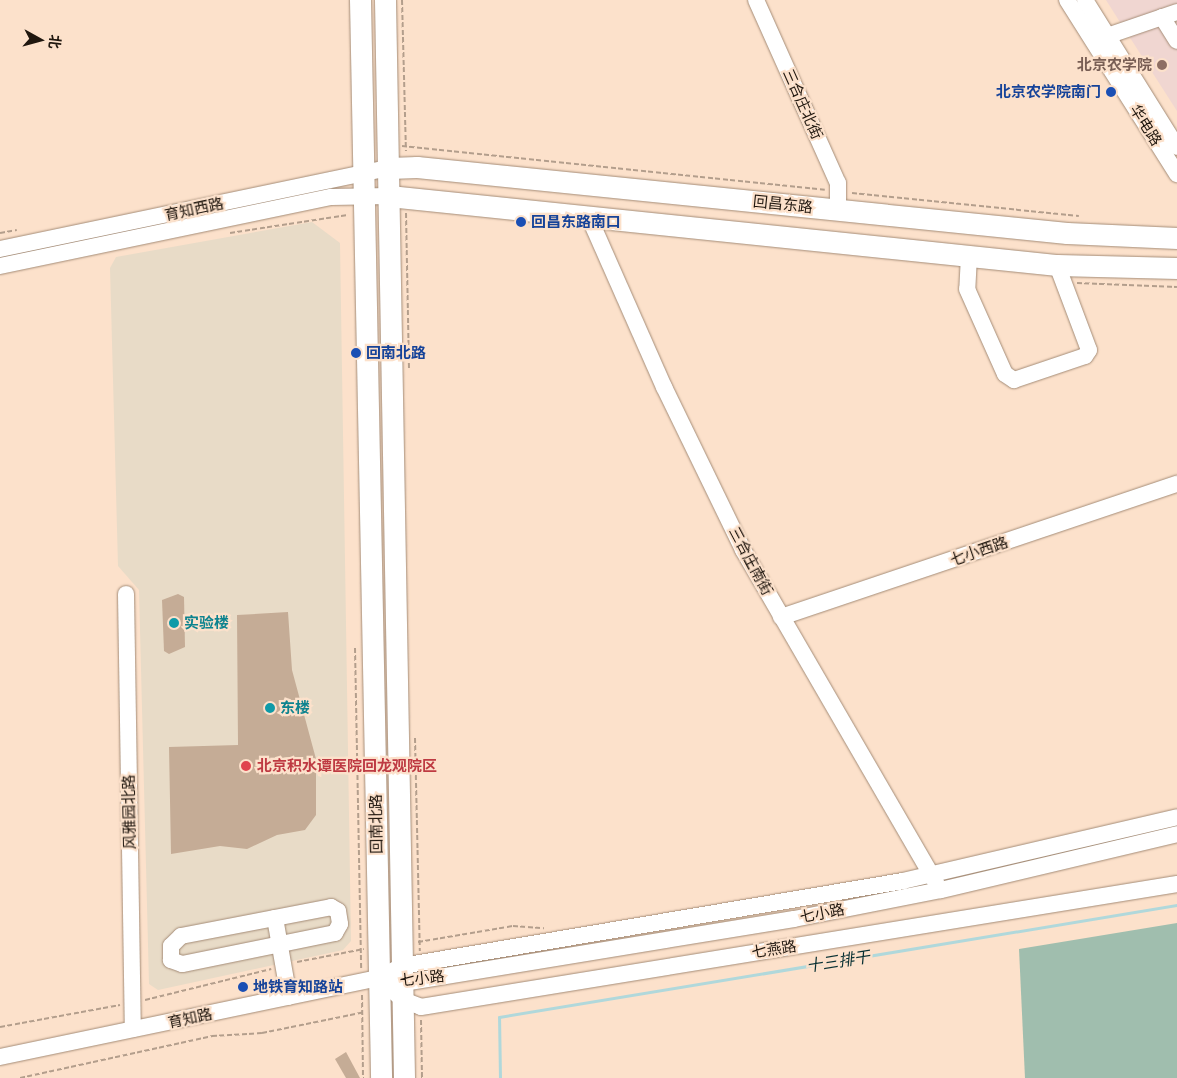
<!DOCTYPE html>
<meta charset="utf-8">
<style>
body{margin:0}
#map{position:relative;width:1177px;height:1078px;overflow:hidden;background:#fce1cb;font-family:"Noto Sans","Noto Sans SC",sans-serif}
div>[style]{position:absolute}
.education>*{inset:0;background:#f0d6d1}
.medical>*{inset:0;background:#e8dbc7}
.green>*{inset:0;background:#a0beae}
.stream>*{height:3px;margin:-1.5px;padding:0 1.5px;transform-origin:1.5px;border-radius:1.5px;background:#b0d8db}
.building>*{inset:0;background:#c5ac96}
.path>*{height:2px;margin-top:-1px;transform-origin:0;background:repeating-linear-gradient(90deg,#b39e8c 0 5px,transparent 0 7.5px)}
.roads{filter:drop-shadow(0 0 1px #a48c77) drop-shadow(0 0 1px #a48c77)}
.minor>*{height:16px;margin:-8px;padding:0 8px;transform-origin:8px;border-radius:8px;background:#fff}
.major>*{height:21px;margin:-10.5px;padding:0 10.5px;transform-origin:10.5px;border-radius:10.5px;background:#fff}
.dots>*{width:14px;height:14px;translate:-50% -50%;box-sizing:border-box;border:2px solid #fce1cb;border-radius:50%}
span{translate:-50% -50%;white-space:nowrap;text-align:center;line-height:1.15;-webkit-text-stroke:4.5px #fce1cb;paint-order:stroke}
.education-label{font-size:15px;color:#785e54;font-weight:700}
.right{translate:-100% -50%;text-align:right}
.transit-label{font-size:15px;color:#164399;font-weight:700}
.left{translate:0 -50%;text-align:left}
.street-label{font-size:15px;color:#20170f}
.culture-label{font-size:15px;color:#0d838f;font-weight:700}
.health-label{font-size:15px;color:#be3a42;font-weight:700}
.water-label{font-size:16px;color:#083033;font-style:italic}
.north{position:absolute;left:15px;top:15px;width:50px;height:50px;-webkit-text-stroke:4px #fce1cb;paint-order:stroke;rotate:97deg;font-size:14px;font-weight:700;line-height:20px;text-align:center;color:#20170f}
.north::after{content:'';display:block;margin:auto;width:18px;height:22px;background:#20170f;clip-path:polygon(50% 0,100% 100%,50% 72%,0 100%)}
</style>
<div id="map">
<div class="education">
<i style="clip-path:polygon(1106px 0,1177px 0,1177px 111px,1118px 19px)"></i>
</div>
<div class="medical">
<i style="clip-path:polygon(312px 222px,340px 243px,351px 941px,343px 950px,158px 990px,149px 984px,139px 590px,118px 566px,110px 268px,116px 257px)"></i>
</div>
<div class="green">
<i style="clip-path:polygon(1177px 923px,1177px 1078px,1025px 1078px,1019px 949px)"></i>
</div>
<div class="stream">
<i style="left:500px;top:1078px;width:61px;rotate:-90.9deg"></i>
<i style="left:499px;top:1017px;width:687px;rotate:-9.38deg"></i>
</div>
<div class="building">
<i style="clip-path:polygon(178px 594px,184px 597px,185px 647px,169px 654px,164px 651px,162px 600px)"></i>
<i style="clip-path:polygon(288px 612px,292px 670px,316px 759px,316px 815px,305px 830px,277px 835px,247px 849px,220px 846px,171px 854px,169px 747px,238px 745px,237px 615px)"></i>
<i style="clip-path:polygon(346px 1052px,360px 1078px,346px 1078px,335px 1059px)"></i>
</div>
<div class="path">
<i style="left:402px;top:0;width:151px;rotate:88.5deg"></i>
<i style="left:402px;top:146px;width:425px;rotate:5.9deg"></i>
<i style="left:852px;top:193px;width:228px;rotate:5.8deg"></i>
<i style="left:406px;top:213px;width:155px;rotate:88.9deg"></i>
<i style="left:0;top:233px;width:17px;rotate:-10deg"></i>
<i style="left:230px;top:233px;width:119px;rotate:-8.7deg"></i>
<i style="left:1077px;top:283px;width:100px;rotate:2.3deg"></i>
<i style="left:355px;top:648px;width:320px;rotate:88.9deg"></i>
<i style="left:415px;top:738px;width:213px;rotate:88.7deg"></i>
<i style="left:418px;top:942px;width:96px;rotate:-9.6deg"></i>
<i style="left:513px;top:926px;width:31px;rotate:4deg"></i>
<i style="left:297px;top:962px;width:68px;rotate:-11deg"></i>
<i style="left:362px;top:995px;width:83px;rotate:89.3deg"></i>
<i style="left:145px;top:1000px;width:130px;rotate:-13.8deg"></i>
<i style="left:421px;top:1020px;width:58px;rotate:89deg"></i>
<i style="left:0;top:1027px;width:122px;rotate:-10.4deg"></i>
<i style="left:20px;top:1078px;width:197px;rotate:-12.3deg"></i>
<i style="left:212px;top:1036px;width:50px;rotate:-3.4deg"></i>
<i style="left:262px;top:1033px;width:105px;rotate:-11.5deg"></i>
</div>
<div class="roads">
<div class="minor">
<i style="left:756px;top:0;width:201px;rotate:65.9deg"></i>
<i style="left:838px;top:183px;width:27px;rotate:90deg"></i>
<i style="left:1067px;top:0;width:206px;rotate:57.7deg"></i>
<i style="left:1085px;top:0;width:173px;rotate:58deg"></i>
<i style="left:1162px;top:17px;width:28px;rotate:58deg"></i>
<i style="left:1107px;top:36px;width:74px;rotate:-18.9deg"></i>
<i style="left:589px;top:217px;width:186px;rotate:66.2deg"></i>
<i style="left:664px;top:387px;width:181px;rotate:64.1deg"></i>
<i style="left:743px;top:550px;width:386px;rotate:59.9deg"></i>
<i style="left:0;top:249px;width:397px;rotate:-11.8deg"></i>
<i style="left:969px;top:256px;width:33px;rotate:93deg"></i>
<i style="left:967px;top:289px;width:93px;rotate:65.9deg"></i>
<i style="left:1005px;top:374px;width:11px;rotate:34deg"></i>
<i style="left:1014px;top:380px;width:75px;rotate:-18.7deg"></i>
<i style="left:1085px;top:356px;width:7px;rotate:-56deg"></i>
<i style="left:1089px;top:350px;width:91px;rotate:-110.6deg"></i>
<i style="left:0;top:266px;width:338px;rotate:-11.8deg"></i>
<i style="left:331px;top:197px;width:58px;rotate:-1deg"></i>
<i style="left:126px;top:594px;width:435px;rotate:89.1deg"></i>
<i style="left:781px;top:617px;width:418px;rotate:-18.6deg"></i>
<i style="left:331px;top:907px;width:8px;rotate:30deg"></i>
<i style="left:338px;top:911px;width:13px;rotate:81deg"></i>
<i style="left:340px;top:924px;width:10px;rotate:119deg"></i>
<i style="left:335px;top:933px;width:156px;rotate:168.5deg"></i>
<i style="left:182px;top:964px;width:12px;rotate:-160deg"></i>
<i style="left:171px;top:960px;width:14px;rotate:-90deg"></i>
<i style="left:171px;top:946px;width:14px;rotate:-45deg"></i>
<i style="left:181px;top:936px;width:153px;rotate:-10.9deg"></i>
<i style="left:275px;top:918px;width:80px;rotate:80deg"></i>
<i style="left:379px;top:978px;width:33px;rotate:43deg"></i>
<i style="left:403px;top:1000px;width:19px;rotate:21deg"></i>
<i style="left:421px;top:1007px;width:766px;rotate:-9.24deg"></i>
<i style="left:391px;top:981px;width:12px;rotate:9deg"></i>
<i style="left:403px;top:983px;width:396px;rotate:-9.3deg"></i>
<i style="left:794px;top:919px;width:150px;rotate:-11.2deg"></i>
<i style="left:941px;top:890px;width:243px;rotate:-13.3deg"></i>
<i style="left:0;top:1057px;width:387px;rotate:-11.8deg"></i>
<i style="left:379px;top:978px;width:26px;rotate:-28deg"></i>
<i style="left:402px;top:966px;width:508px;rotate:-9.63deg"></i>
<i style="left:903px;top:881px;width:281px;rotate:-13.1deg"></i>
</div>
<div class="major">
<i style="left:360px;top:0;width:1078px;rotate:88.88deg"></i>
<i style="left:385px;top:0;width:1078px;rotate:88.99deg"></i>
<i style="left:389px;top:168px;width:28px;rotate:-2deg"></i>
<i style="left:417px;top:167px;width:653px;rotate:5.8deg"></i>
<i style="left:1067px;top:233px;width:110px;rotate:2.6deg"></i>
<i style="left:389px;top:196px;width:672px;rotate:5.9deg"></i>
<i style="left:1057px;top:265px;width:120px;rotate:1.4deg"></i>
</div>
</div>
<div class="dots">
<i style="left:1162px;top:65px;background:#8d6e63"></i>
<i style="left:1111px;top:92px;background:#1a4fb4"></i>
<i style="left:521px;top:222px;background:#1a4fb4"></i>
<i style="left:356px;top:353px;background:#1a4fb4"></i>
<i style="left:174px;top:623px;background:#0f9aa8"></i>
<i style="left:270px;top:708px;background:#0f9aa8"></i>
<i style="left:246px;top:766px;background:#e0444e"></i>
<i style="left:243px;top:987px;background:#1a4fb4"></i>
</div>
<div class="education-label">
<span class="right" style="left:1152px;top:65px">北京农学院</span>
</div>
<div class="transit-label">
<span class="right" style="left:1101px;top:92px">北京农学院南门</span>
<span class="left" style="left:531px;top:222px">回昌东路南口</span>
<span class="left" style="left:366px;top:353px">回南北路</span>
<span class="left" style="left:253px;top:987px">地铁育知路站</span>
</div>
<div class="street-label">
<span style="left:803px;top:104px;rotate:66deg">三合庄北街</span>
<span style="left:1146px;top:125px;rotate:58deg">华电路</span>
<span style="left:783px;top:204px;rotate:6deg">回昌东路</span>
<span style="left:194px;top:209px;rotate:-12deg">育知西路</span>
<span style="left:979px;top:551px;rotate:-19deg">七小西路</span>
<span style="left:751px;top:561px;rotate:62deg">三合庄南街</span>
<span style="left:129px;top:812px;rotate:-91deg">风雅园北路</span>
<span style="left:376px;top:824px;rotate:-91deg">回南北路</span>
<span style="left:822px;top:913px;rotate:-11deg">七小路</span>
<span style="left:774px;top:949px;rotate:-9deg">七燕路</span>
<span style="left:422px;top:978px;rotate:-6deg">七小路</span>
<span style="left:190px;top:1018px;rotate:-12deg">育知路</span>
</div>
<div class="culture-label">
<span class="left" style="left:184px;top:623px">实验楼</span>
<span class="left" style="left:280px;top:708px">东楼</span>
</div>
<div class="health-label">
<span class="left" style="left:257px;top:766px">北京积水谭医院回龙观院区</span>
</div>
<div class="water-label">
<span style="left:838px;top:961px;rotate:-9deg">十三排干</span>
</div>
<div class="north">北</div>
</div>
